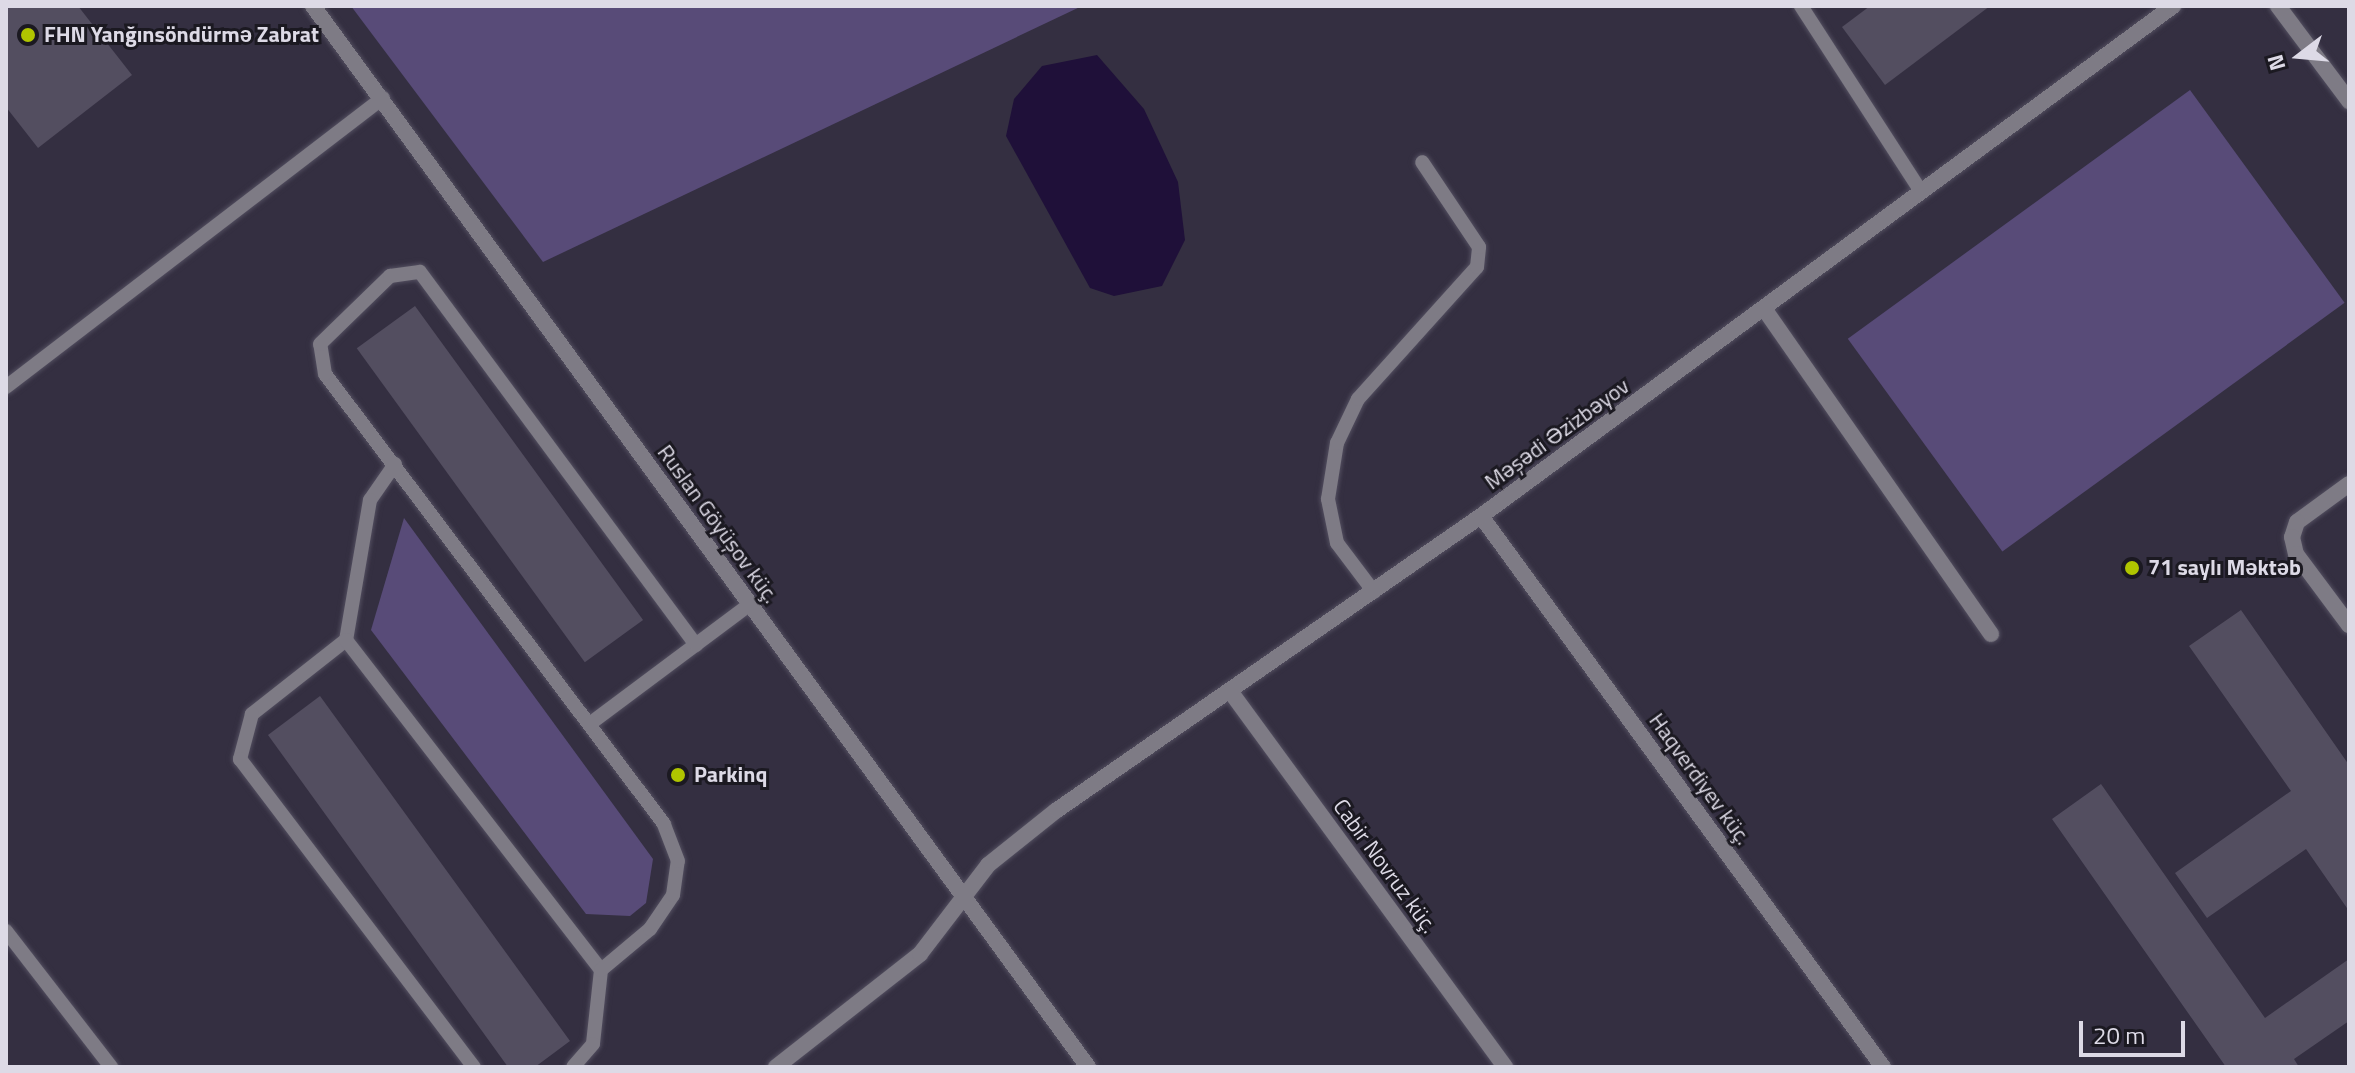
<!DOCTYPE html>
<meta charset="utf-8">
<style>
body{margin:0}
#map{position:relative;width:2355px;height:1073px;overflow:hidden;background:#342f41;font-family:"Titillium Web",sans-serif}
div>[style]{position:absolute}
.green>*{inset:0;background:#584b78;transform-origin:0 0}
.water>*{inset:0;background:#1f1039}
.building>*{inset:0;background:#534e60;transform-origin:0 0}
.roads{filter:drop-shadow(0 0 2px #524e5f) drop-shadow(0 0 2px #524e5f)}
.service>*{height:14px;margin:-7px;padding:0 7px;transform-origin:7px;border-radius:7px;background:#7e7b85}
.minor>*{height:16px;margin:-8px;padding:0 8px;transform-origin:8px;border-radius:8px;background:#7e7b85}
.tertiary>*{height:16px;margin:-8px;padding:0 8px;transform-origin:8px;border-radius:8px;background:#7e7b85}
.dots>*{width:22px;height:22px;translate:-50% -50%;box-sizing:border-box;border:4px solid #1b1921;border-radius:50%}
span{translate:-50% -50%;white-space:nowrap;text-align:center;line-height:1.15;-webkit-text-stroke:6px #1b1921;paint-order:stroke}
.poi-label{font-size:22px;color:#dddae6;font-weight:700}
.left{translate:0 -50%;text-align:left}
.street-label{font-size:22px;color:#dddae6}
.frame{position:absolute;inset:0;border:8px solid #dddae6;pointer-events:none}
.north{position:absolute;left:2259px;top:16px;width:80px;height:80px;-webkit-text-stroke:6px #1b1921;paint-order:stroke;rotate:254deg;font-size:22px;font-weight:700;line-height:32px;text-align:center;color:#dddae6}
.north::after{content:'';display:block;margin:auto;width:28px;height:36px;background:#dddae6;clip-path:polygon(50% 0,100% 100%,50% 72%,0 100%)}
.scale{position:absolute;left:2079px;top:1021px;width:106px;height:36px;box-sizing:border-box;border:4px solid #dddae6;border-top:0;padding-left:10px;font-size:24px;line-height:28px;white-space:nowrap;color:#dddae6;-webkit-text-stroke:6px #1b1921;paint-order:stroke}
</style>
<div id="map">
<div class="green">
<i style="clip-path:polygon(351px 6px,1082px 6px,543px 262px)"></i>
<i style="left:2190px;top:90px;width:263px;height:423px;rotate:54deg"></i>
<i style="clip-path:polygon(404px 518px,653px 859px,646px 903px,630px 916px,586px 914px,371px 630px)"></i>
</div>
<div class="water">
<i style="clip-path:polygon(1097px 55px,1144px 109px,1178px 182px,1185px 240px,1162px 286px,1114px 296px,1090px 288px,1006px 136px,1014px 99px,1042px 66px)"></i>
</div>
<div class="building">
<i style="clip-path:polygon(6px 6px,78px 6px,132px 75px,38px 148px,6px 107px)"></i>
<i style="clip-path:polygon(1870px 6px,1990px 6px,1885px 85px,1842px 27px)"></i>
<i style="left:415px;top:306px;width:388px;height:72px;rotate:54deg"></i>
<i style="clip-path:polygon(2241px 610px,2349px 765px,2349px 911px,2306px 849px,2207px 918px,2175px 873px,2291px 791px,2189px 646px)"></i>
<i style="clip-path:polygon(320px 696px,570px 1041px,535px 1067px,508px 1067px,268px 735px)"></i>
<i style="clip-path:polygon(2101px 784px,2265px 1018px,2349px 959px,2349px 1021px,2294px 1059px,2299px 1067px,2226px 1067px,2052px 819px)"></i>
</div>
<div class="roads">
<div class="service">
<i style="left:1801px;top:6px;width:219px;rotate:57.1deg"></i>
<i style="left:6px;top:387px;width:475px;rotate:-37.5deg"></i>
<i style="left:395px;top:464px;width:44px;rotate:124.8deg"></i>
<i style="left:370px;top:500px;width:142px;rotate:99.7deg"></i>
<i style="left:346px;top:640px;width:120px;rotate:141.8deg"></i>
<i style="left:252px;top:714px;width:47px;rotate:104.9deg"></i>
<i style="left:240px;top:759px;width:387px;rotate:52.8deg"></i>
<i style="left:1374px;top:592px;width:61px;rotate:-127.1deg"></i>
<i style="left:1337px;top:543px;width:45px;rotate:-101.6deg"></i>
<i style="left:1328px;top:499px;width:57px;rotate:-80.9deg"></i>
<i style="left:1337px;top:443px;width:49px;rotate:-64.5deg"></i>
<i style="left:1358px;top:399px;width:178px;rotate:-48deg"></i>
<i style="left:1477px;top:267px;width:20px;rotate:-84deg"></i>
<i style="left:1479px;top:247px;width:102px;rotate:-123.8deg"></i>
<i style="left:346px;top:640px;width:417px;rotate:52.3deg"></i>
<i style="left:601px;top:970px;width:74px;rotate:96.2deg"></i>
<i style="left:593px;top:1044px;width:30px;rotate:131deg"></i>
<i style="left:591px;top:723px;width:197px;rotate:-36.8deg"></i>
<i style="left:6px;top:931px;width:172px;rotate:52.3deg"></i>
<i style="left:601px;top:970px;width:64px;rotate:-39.9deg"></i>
<i style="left:650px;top:929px;width:41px;rotate:-55.9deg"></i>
<i style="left:673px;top:895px;width:34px;rotate:-82deg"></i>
<i style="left:678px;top:861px;width:40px;rotate:-111deg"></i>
<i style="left:664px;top:824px;width:563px;rotate:-126.99deg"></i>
<i style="left:325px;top:374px;width:30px;rotate:-99deg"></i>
<i style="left:320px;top:344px;width:98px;rotate:-44.2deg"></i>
<i style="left:390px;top:276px;width:30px;rotate:-8deg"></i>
<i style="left:420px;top:272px;width:464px;rotate:53.5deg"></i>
</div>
<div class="minor">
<i style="left:2278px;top:6px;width:119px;rotate:53.2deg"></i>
<i style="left:1765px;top:310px;width:395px;rotate:55.1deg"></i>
<i style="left:2349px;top:484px;width:64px;rotate:143.8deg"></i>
<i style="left:2297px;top:522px;width:16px;rotate:108deg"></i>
<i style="left:2292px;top:537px;width:17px;rotate:77deg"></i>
<i style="left:2296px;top:554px;width:89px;rotate:53.3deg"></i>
<i style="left:1481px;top:516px;width:682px;rotate:53.89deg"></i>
<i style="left:1230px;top:691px;width:466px;rotate:53.8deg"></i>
<i style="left:776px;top:1067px;width:183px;rotate:-38.1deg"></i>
<i style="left:920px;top:954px;width:112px;rotate:-52.6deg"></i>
<i style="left:988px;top:865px;width:88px;rotate:-38.6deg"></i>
<i style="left:1057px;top:810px;width:516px;rotate:-34.74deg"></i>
<i style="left:1481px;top:516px;width:860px;rotate:-36.39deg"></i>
</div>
<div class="tertiary">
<i style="left:313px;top:6px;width:1314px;rotate:53.85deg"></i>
</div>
</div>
<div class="dots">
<i style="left:28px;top:35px;background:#b0c500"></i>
<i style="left:2132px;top:568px;background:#b0c500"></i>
<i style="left:678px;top:775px;background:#b0c500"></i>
</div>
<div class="poi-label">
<span class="left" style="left:44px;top:35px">FHN Yanğınsöndürmə Zabrat</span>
<span class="left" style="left:2148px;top:568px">71 saylı Məktəb</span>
<span class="left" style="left:694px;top:775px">Parkinq</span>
</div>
<div class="street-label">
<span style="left:1557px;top:434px;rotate:-36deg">Məşədi Əzizbəyov</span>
<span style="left:718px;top:524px;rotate:54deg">Ruslan Göyüşov küç.</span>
<span style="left:1700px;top:779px;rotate:54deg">Haqverdiyev küç.</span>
<span style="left:1385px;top:866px;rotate:54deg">Cabir Novruz küç.</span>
</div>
<div class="frame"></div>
<div class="north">N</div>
<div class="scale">20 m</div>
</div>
